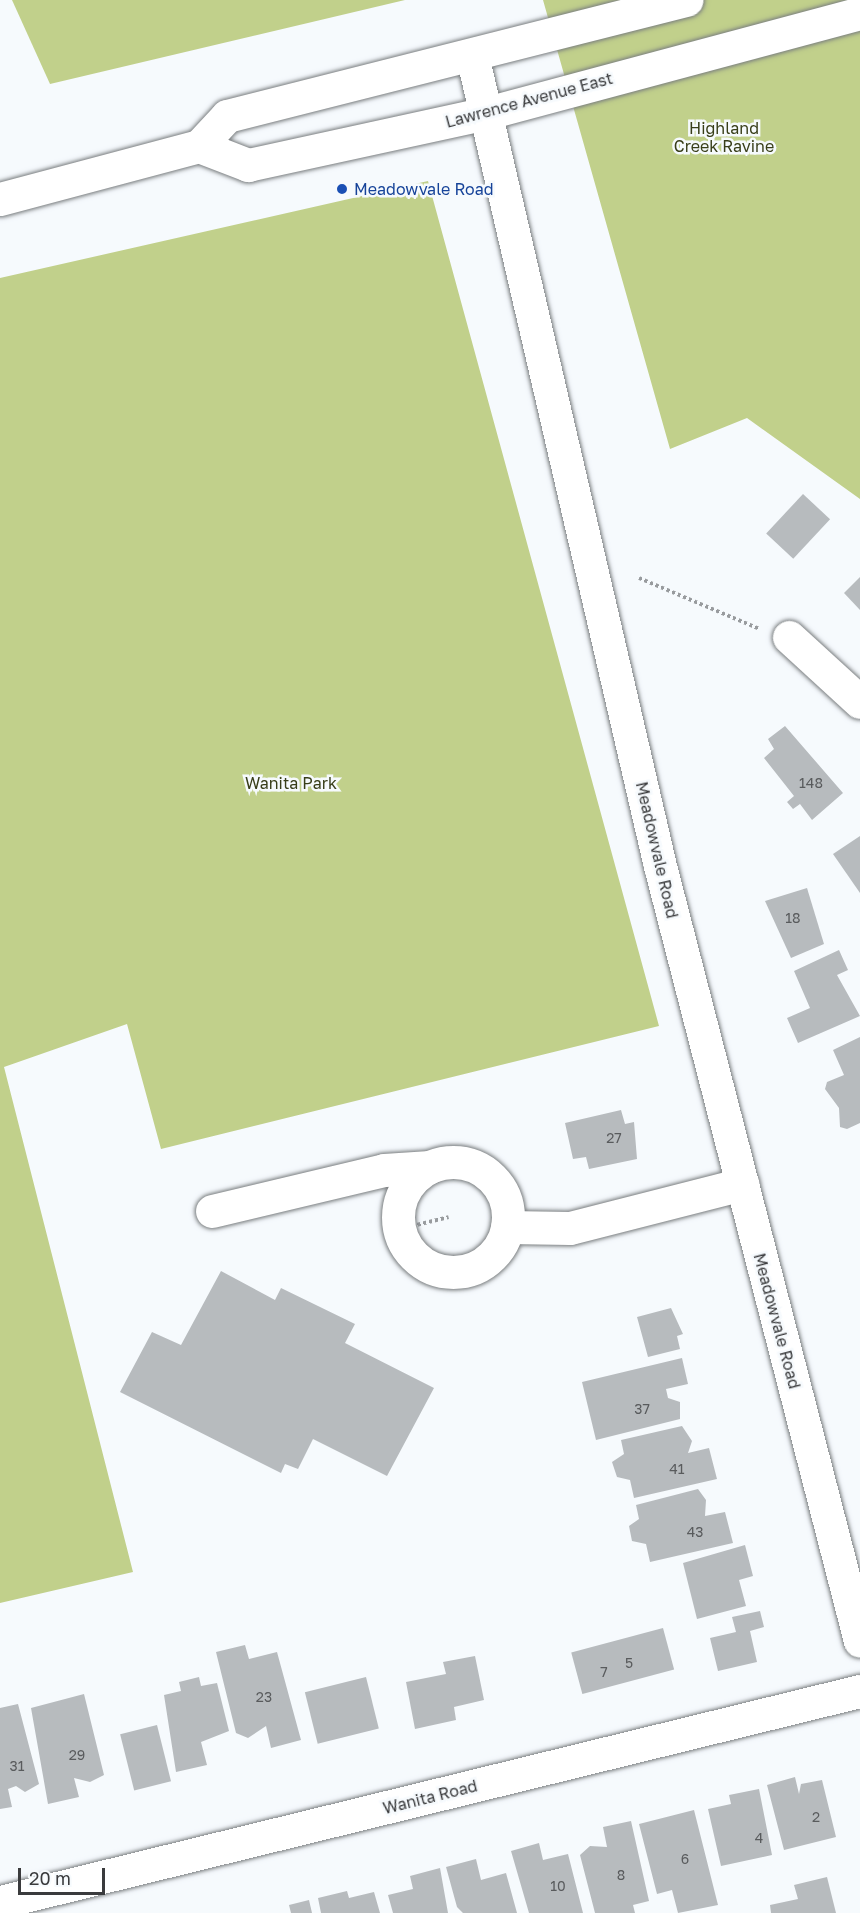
<!DOCTYPE html>
<style>
body{margin:0}
#map{position:relative;width:860px;height:1913px;overflow:hidden;background:#f6fafd;font-family:"Golos Text",sans-serif}
div>[style]{position:absolute}
.green>*{inset:0;background:#c1d08b}
.building>*{inset:0;background:#b7bbbe;transform-origin:0 0}
.path>*{height:4px;margin-top:-2px;transform-origin:0;background:repeating-linear-gradient(90deg,#989b9e 0 3px,transparent 0 6px)}
.roads{filter:drop-shadow(0 0 2px #7a7e80) drop-shadow(0 0 2px #7a7e80)}
.minor>*{height:33px;margin:-16.5px;padding:0 16.5px;transform-origin:16.5px;border-radius:16.5px;background:#fff}
.minor>.ring{margin:-16.5px;padding:0;box-sizing:content-box;background:none;border:33px solid #fff;border-radius:50%}
.major>*{height:33px;margin:-16.5px;padding:0 16.5px;transform-origin:16.5px;border-radius:16.5px;background:#fff}
.dots>*{width:16px;height:16px;translate:-50% -50%;box-sizing:border-box;border:3px solid #f6fafd;border-radius:50%}
span{translate:-50% -50%;white-space:nowrap;text-align:center;line-height:1.15;-webkit-text-stroke:5px #f6fafd;paint-order:stroke}
.number-label{font-size:14px;color:#595b5d}
.number-label span{-webkit-text-stroke-width:0}
.street-label{font-size:16px;color:#3a3b3d}
.park-label{font-size:16px;color:#383e19}
.transit-label{font-size:16px;color:#164399}
.left{translate:0 -50%;text-align:left}
.scale{position:absolute;left:18px;top:1868px;width:87px;height:27px;box-sizing:border-box;border:3px solid #3a3b3d;border-top:0;padding-left:8px;font-size:18px;line-height:21px;white-space:nowrap;color:#3a3b3d;-webkit-text-stroke:4px #f6fafd;paint-order:stroke}
</style>
<div id="map">
<div class="green">
<i style="clip-path:polygon(12px 0,405px 0,50px 84px)"></i>
<i style="clip-path:polygon(543px 0,860px 0,860px 499px,747px 418px,670px 449px)"></i>
<i style="clip-path:polygon(428px 181px,659px 1026px,161px 1149px,127px 1024px,4px 1067px,133px 1572px,0 1603px,0 278px)"></i>
</div>
<div class="building">
<i style="left:803px;top:494px;width:37px;height:54px;rotate:43deg"></i>
<i style="clip-path:polygon(860px 577px,860px 610px,844px 593px)"></i>
<i style="clip-path:polygon(785px 726px,843px 793px,812px 820px,800px 804px,793px 809px,787px 802px,794px 796px,764px 758px,774px 749px,768px 739px)"></i>
<i style="clip-path:polygon(860px 836px,860px 893px,833px 854px)"></i>
<i style="clip-path:polygon(807px 888px,824px 944px,791px 958px,765px 901px)"></i>
<i style="clip-path:polygon(839px 950px,848px 970px,837px 975px,860px 1016px,798px 1043px,787px 1018px,810px 1008px,794px 971px)"></i>
<i style="clip-path:polygon(860px 1037px,860px 1123px,847px 1129px,840px 1127px,839px 1108px,825px 1089px,827px 1082px,844px 1075px,833px 1050px)"></i>
<i style="clip-path:polygon(621px 1110px,625px 1124px,634px 1122px,637px 1159px,589px 1169px,586px 1157px,573px 1159px,565px 1123px)"></i>
<i style="clip-path:polygon(221px 1271px,275px 1300px,281px 1288px,355px 1324px,345px 1343px,434px 1388px,387px 1476px,313px 1439px,298px 1469px,285px 1464px,281px 1473px,120px 1392px,152px 1332px,181px 1345px)"></i>
<i style="clip-path:polygon(671px 1308px,683px 1334px,677px 1336px,680px 1349px,648px 1357px,637px 1317px)"></i>
<i style="clip-path:polygon(682px 1358px,688px 1384px,666px 1389px,668px 1398px,680px 1402px,680px 1419px,596px 1440px,582px 1382px)"></i>
<i style="clip-path:polygon(682px 1426px,692px 1441px,688px 1453px,709px 1448px,717px 1479px,634px 1498px,630px 1480px,617px 1477px,612px 1462px,624px 1454px,621px 1440px)"></i>
<i style="clip-path:polygon(698px 1489px,706px 1500px,705px 1516px,725px 1512px,733px 1543px,650px 1562px,646px 1544px,632px 1541px,629px 1526px,639px 1519px,636px 1505px)"></i>
<i style="clip-path:polygon(745px 1545px,753px 1576px,739px 1580px,746px 1606px,697px 1619px,683px 1563px)"></i>
<i style="clip-path:polygon(760px 1611px,764px 1627px,750px 1631px,757px 1662px,718px 1671px,710px 1638px,736px 1632px,732px 1617px)"></i>
<i style="left:663px;top:1628px;width:43px;height:95px;rotate:75deg"></i>
<i style="clip-path:polygon(245px 1645px,249px 1659px,277px 1652px,301px 1740px,271px 1748px,266px 1726px,248px 1738px,236px 1733px,216px 1652px)"></i>
<i style="clip-path:polygon(475px 1656px,484px 1700px,454px 1707px,456px 1720px,415px 1729px,406px 1682px,446px 1674px,443px 1662px)"></i>
<i style="clip-path:polygon(199px 1677px,201px 1686px,217px 1683px,229px 1731px,201px 1742px,207px 1765px,176px 1772px,164px 1695px,181px 1691px,179px 1682px)"></i>
<i style="left:366px;top:1677px;width:53px;height:63px;rotate:76deg"></i>
<i style="clip-path:polygon(84px 1694px,104px 1775px,90px 1782px,74px 1778px,79px 1797px,48px 1804px,31px 1708px)"></i>
<i style="clip-path:polygon(18px 1704px,39px 1784px,25px 1792px,16px 1786px,8px 1789px,12px 1807px,0 1809px,0 1708px)"></i>
<i style="left:157px;top:1725px;width:58px;height:38px;rotate:76deg"></i>
<i style="clip-path:polygon(795px 1777px,799px 1794px,801px 1784px,822px 1780px,836px 1837px,784px 1850px,767px 1785px)"></i>
<i style="clip-path:polygon(759px 1789px,772px 1855px,721px 1866px,708px 1809px,731px 1804px,729px 1795px)"></i>
<i style="clip-path:polygon(694px 1810px,718px 1905px,678px 1913px,672px 1890px,657px 1894px,639px 1824px)"></i>
<i style="clip-path:polygon(631px 1821px,649px 1901px,633px 1905px,635px 1913px,595px 1913px,580px 1855px,590px 1846px,607px 1847px,603px 1827px)"></i>
<i style="clip-path:polygon(539px 1843px,543px 1860px,568px 1854px,583px 1913px,529px 1913px,511px 1851px)"></i>
<i style="clip-path:polygon(476px 1859px,481px 1880px,506px 1873px,517px 1913px,463px 1913px,457px 1907px,446px 1867px)"></i>
<i style="clip-path:polygon(440px 1868px,448px 1913px,393px 1913px,388px 1895px,413px 1889px,410px 1876px)"></i>
<i style="clip-path:polygon(827px 1877px,836px 1913px,771px 1913px,770px 1905px,798px 1899px,794px 1885px)"></i>
<i style="clip-path:polygon(347px 1891px,349px 1898px,374px 1892px,380px 1913px,321px 1913px,318px 1898px)"></i>
<i style="clip-path:polygon(309px 1900px,312px 1913px,291px 1913px,289px 1905px)"></i>
</div>
<div class="path">
<i style="left:639px;top:578px;width:131px;rotate:22.9deg"></i>
<i style="left:400px;top:1229px;width:50px;rotate:-13.8deg"></i>
</div>
<div class="roads">
<div class="minor">
<i style="left:472px;top:55px;width:833px;rotate:76.95deg"></i>
<i style="left:660px;top:866px;width:800px;rotate:75.53deg"></i>
<i style="left:789px;top:637px;width:96px;rotate:42.5deg"></i>
<i class="ring" style="left:398px;top:1162px;width:77px;height:77px"></i>
<i style="left:212px;top:1211px;width:177px;rotate:-13.4deg"></i>
<i style="left:384px;top:1170px;width:46px;rotate:-3.7deg"></i>
<i style="left:507px;top:1227px;width:63px;rotate:0.9deg"></i>
<i style="left:570px;top:1228px;width:178px;rotate:-14.3deg"></i>
<i style="left:0;top:1902px;width:886px;rotate:-13.79deg"></i>
</div>
<div class="major">
<i style="left:199px;top:146px;width:53px;rotate:21.2deg"></i>
<i style="left:248px;top:165px;width:245px;rotate:-12.3deg"></i>
<i style="left:487px;top:113px;width:386px;rotate:-15deg"></i>
<i style="left:0;top:199px;width:206px;rotate:-14.9deg"></i>
<i style="left:199px;top:146px;width:41px;rotate:-47deg"></i>
<i style="left:227px;top:116px;width:474px;rotate:-14.2deg"></i>
</div>
</div>
<div class="dots">
<i style="left:342px;top:189px;background:#1a4fb4"></i>
</div>
<div class="number-label">
<span style="left:811px;top:783px">148</span>
<span style="left:793px;top:918px">18</span>
<span style="left:614px;top:1138px">27</span>
<span style="left:642px;top:1409px">37</span>
<span style="left:677px;top:1469px">41</span>
<span style="left:695px;top:1532px">43</span>
<span style="left:629px;top:1663px">5</span>
<span style="left:604px;top:1672px">7</span>
<span style="left:264px;top:1697px">23</span>
<span style="left:77px;top:1755px">29</span>
<span style="left:17px;top:1766px">31</span>
<span style="left:816px;top:1817px">2</span>
<span style="left:759px;top:1838px">4</span>
<span style="left:685px;top:1859px">6</span>
<span style="left:621px;top:1875px">8</span>
<span style="left:558px;top:1886px">10</span>
</div>
<div class="street-label">
<span style="left:529px;top:100px;rotate:-15deg">Lawrence Avenue East</span>
<span style="left:657px;top:850px;rotate:77deg">Meadowvale Road</span>
<span style="left:777px;top:1321px;rotate:75deg">Meadowvale Road</span>
<span style="left:430px;top:1797px;rotate:-14deg">Wanita Road</span>
</div>
<div class="park-label">
<span style="left:724px;top:137px">Highland<br>Creek Ravine</span>
<span style="left:291px;top:783px">Wanita Park</span>
</div>
<div class="transit-label">
<span class="left" style="left:354px;top:189px">Meadowvale Road</span>
</div>
<div class="scale">20 m</div>
</div>
